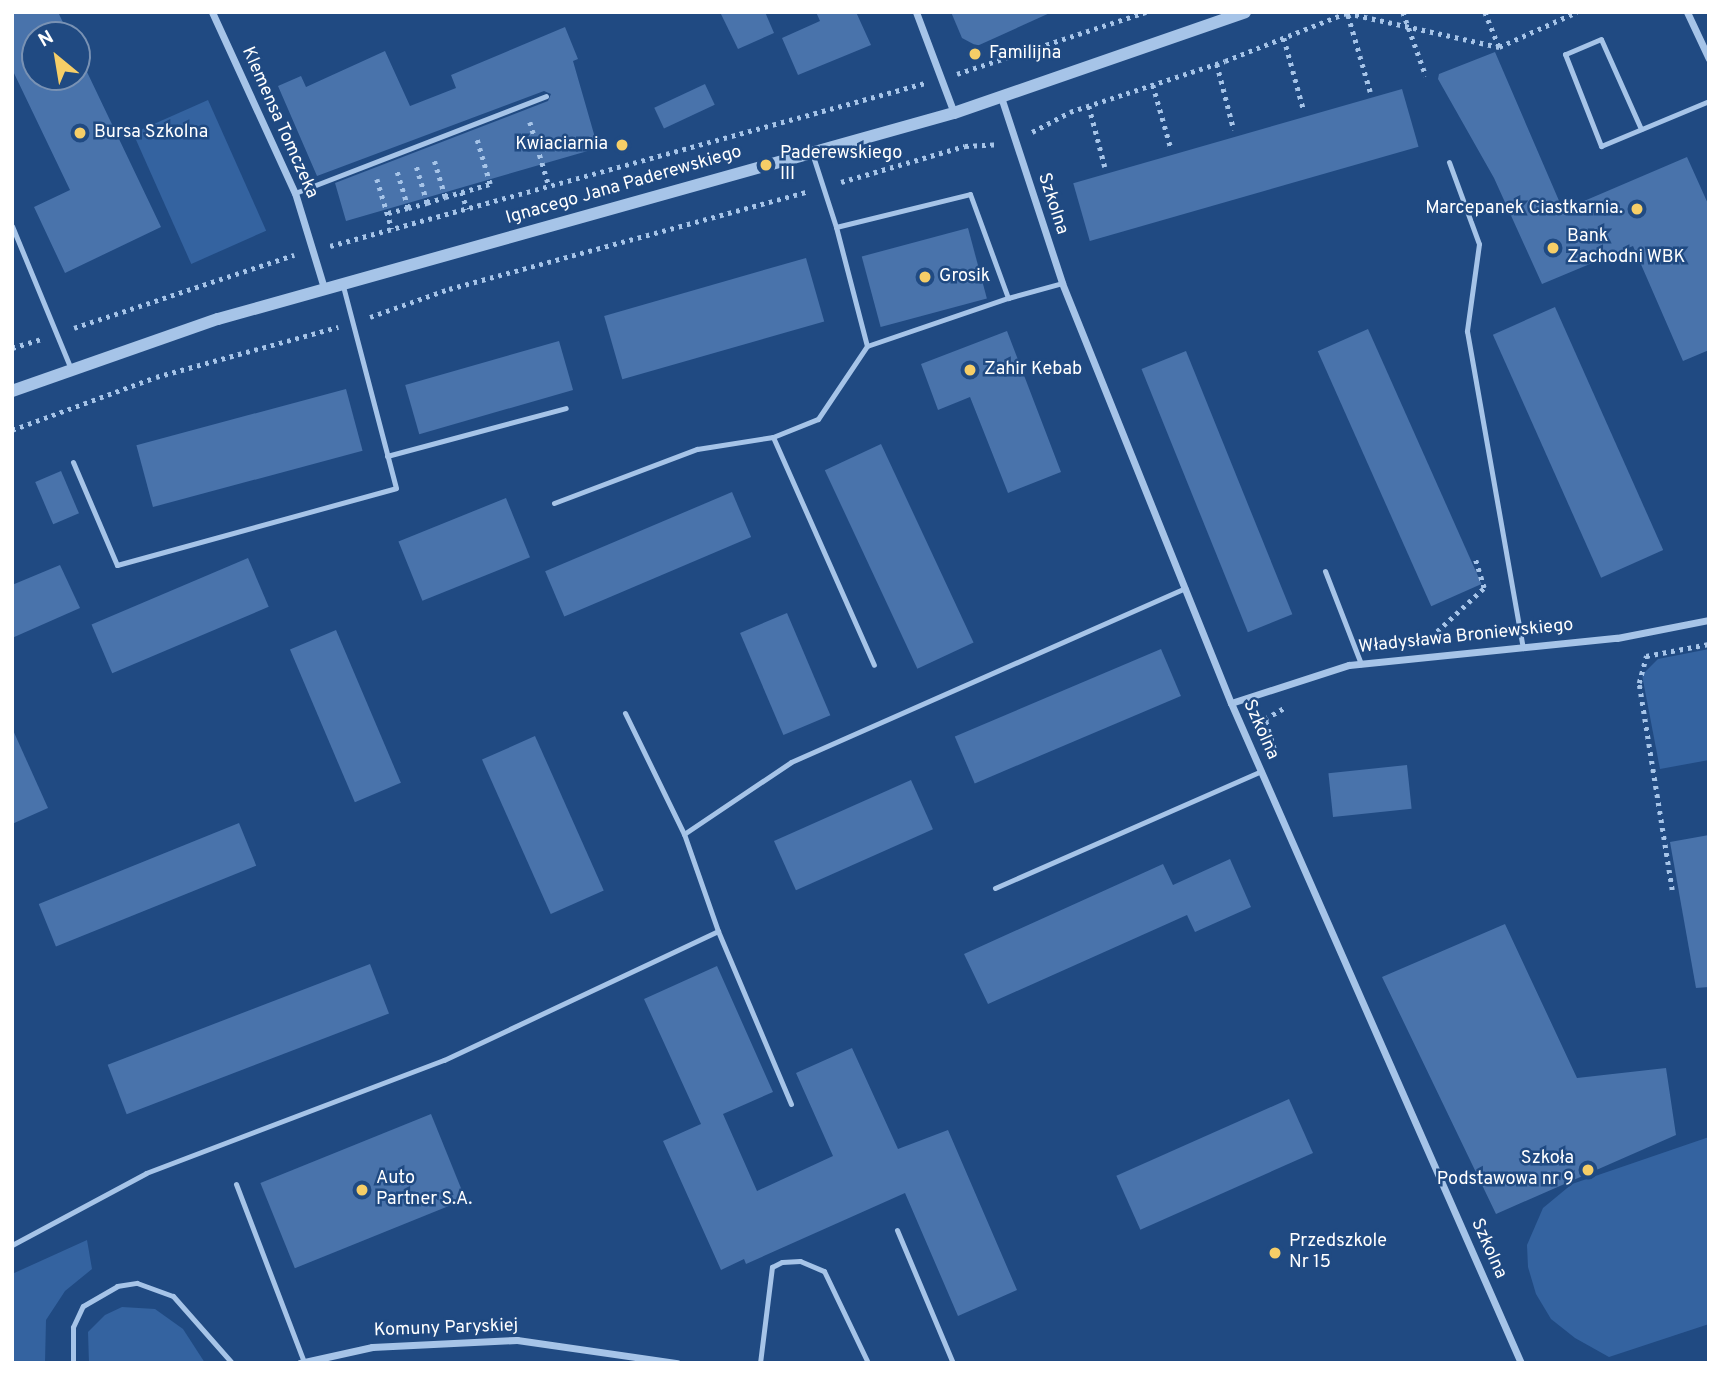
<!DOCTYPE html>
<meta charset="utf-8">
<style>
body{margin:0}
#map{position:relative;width:1721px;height:1375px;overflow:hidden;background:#204a82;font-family:Overpass,sans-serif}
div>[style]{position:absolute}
.green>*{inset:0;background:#3463a0;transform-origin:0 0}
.building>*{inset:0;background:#4973ab;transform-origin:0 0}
.path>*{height:4.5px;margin-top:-2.25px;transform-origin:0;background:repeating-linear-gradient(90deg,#a6c4e8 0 3.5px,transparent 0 8.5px)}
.service>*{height:5px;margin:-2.5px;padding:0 2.5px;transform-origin:2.5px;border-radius:2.5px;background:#a6c4e8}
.minor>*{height:7px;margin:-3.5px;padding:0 3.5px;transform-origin:3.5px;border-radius:3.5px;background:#a6c4e8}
.tertiary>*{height:12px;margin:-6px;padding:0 6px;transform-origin:6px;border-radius:6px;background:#a6c4e8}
.dots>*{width:19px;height:19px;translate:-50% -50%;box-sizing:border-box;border:4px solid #204a82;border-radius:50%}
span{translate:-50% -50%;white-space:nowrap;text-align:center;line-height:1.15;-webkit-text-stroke:5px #204a82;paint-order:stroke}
.poi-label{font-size:18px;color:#fff}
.left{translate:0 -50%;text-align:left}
.right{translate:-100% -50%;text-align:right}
.street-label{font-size:18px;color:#fff}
.frame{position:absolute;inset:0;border:14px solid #fff;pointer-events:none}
.north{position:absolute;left:21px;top:21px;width:70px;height:70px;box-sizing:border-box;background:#204a82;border:2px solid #7992b4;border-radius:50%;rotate:330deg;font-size:19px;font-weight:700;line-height:28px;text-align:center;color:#fff}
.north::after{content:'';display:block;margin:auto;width:24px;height:32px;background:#f6ce67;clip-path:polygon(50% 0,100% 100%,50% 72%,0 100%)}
</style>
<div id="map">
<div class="green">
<i style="left:208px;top:100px;width:143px;height:82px;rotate:66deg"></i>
<i style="clip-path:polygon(1709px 649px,1709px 760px,1660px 769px,1642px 675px,1658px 659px)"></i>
<i style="clip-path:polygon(1709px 1137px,1709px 1324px,1609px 1357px,1575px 1338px,1551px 1319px,1536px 1294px,1528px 1267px,1527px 1245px,1543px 1208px,1572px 1184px)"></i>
<i style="clip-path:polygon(87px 1240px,92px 1269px,65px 1291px,46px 1320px,45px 1363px,12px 1363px,12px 1274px)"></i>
<i style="clip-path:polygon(122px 1307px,155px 1309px,183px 1329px,205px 1363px,89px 1363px,88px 1332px,105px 1315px)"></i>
</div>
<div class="building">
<i style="clip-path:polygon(12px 12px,58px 12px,69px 35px,35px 35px,35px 77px,77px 77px,77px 51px,161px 227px,65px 273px,34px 207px,70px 190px,12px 69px)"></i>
<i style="clip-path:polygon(720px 12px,765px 12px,774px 33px,738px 49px)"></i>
<i style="clip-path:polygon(816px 12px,856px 12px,871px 45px,798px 75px,782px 38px,820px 21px)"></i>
<i style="clip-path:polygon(951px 12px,1052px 12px,977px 46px,962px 38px)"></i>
<i style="clip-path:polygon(565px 27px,578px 59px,573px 61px,598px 148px,346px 221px,335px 183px,548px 101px,551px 94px,544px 91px,317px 176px,278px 86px,301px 76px,306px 87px,385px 51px,410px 106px,456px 88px,451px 75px)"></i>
<i style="clip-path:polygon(1495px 52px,1563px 210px,1687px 157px,1709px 206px,1709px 350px,1683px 361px,1633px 246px,1542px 284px,1494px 178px,1438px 79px,1439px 74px)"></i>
<i style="left:705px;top:84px;width:23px;height:56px;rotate:65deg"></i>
<i style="left:1402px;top:89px;width:60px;height:342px;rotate:74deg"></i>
<i style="left:968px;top:228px;width:73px;height:110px;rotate:75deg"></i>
<i style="left:806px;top:258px;width:66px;height:210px;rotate:74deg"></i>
<i style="left:1555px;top:307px;width:266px;height:68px;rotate:66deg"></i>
<i style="left:1368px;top:329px;width:279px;height:55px;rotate:66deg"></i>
<i style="clip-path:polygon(1007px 331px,1061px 472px,1008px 493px,970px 397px,938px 410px,921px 364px)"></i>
<i style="left:559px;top:341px;width:51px;height:160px;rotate:74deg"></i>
<i style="left:1186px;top:351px;width:284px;height:48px;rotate:68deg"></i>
<i style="left:346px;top:389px;width:64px;height:217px;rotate:75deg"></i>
<i style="left:881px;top:444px;width:219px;height:62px;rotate:65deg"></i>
<i style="left:61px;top:471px;width:46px;height:28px;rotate:67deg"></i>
<i style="left:732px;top:492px;width:49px;height:203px;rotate:67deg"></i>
<i style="left:506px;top:498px;width:64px;height:116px;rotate:68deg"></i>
<i style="left:248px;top:558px;width:53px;height:170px;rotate:67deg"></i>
<i style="clip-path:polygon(60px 565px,80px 608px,12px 638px,12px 585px)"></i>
<i style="left:787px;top:613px;width:111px;height:51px;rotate:67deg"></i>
<i style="left:336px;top:630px;width:166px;height:50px;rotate:67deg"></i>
<i style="left:1161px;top:649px;width:51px;height:224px;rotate:67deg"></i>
<i style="clip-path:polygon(12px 728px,48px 808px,12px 824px)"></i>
<i style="left:535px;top:736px;width:169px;height:58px;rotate:66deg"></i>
<i style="left:1407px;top:765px;width:44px;height:79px;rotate:84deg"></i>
<i style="left:911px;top:780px;width:54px;height:150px;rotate:66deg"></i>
<i style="left:239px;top:823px;width:46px;height:216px;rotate:68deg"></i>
<i style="clip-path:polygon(1709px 835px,1709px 987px,1696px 988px,1670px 842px)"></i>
<i style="clip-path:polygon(1230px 859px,1251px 907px,1195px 932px,1187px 915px,988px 1004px,964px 954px,1163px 864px,1173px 885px)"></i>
<i style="clip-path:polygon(1505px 924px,1577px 1078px,1666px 1068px,1676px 1135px,1496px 1214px,1382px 977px)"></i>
<i style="left:370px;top:964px;width:53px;height:281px;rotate:69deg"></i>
<i style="clip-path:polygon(717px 966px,773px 1092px,723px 1114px,757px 1191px,833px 1156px,796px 1073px,852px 1048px,898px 1149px,948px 1130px,1017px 1290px,958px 1316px,905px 1193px,746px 1264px,744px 1259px,721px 1270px,663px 1141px,701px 1124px,644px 999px)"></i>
<i style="left:1289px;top:1099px;width:59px;height:189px;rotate:66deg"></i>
<i style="left:431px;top:1114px;width:92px;height:184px;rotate:68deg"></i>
</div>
<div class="path">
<i style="left:1403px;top:12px;width:68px;rotate:70.2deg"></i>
<i style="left:1485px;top:12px;width:37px;rotate:68deg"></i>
<i style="left:1284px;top:38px;width:76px;rotate:74.7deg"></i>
<i style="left:1217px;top:64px;width:68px;rotate:75.6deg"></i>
<i style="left:957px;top:74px;width:199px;rotate:-18.2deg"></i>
<i style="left:1153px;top:85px;width:66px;rotate:74.1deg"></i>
<i style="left:1370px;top:92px;width:82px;rotate:-106.2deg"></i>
<i style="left:1347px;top:13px;width:156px;rotate:12.6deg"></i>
<i style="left:1499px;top:47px;width:85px;rotate:-24.2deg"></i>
<i style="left:1089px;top:106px;width:63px;rotate:75.3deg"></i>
<i style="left:530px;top:122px;width:67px;rotate:73.5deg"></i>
<i style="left:1032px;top:132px;width:43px;rotate:-27.8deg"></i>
<i style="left:1070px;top:112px;width:163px;rotate:-18.2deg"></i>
<i style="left:1225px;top:61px;width:133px;rotate:-21.6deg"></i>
<i style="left:377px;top:179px;width:52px;rotate:73.3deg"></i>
<i style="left:841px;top:182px;width:129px;rotate:-16.2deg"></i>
<i style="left:965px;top:146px;width:33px;rotate:-3deg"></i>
<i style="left:462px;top:192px;width:18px;rotate:74deg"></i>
<i style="left:445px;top:197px;width:47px;rotate:-16.1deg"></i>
<i style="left:490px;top:184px;width:46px;rotate:-106.5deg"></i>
<i style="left:427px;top:203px;width:19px;rotate:-18deg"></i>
<i style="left:445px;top:197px;width:42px;rotate:-106.7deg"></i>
<i style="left:408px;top:208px;width:20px;rotate:-15deg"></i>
<i style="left:427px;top:203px;width:42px;rotate:-106.7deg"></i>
<i style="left:388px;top:213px;width:21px;rotate:-14deg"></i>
<i style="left:408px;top:208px;width:39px;rotate:-107deg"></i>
<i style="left:330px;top:246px;width:617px;rotate:-15.32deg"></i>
<i style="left:370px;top:317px;width:84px;rotate:-19.5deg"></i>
<i style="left:449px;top:289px;width:373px;rotate:-15.2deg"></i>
<i style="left:74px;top:328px;width:232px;rotate:-18.4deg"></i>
<i style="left:12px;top:348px;width:31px;rotate:-17deg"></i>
<i style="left:12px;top:430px;width:153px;rotate:-20.2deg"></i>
<i style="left:156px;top:377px;width:189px;rotate:-15.4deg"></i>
<i style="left:1431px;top:637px;width:72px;rotate:-42.8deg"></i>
<i style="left:1484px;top:588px;width:30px;rotate:-107deg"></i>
<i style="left:1274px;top:749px;width:31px;rotate:-107deg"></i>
<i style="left:1265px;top:719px;width:22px;rotate:-30deg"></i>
<i style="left:1672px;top:890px;width:210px;rotate:-99.1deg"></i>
<i style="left:1639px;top:683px;width:28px;rotate:-75deg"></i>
<i style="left:1646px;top:656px;width:64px;rotate:-10.8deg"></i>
</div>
<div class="service">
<i style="left:1641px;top:129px;width:98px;rotate:-114deg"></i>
<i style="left:1601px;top:39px;width:39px;rotate:157deg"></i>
<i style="left:1565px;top:54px;width:99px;rotate:68.6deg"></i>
<i style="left:1601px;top:146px;width:117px;rotate:-22.6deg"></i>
<i style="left:812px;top:153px;width:78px;rotate:72deg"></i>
<i style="left:836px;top:227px;width:138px;rotate:-13.8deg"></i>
<i style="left:970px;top:194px;width:111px;rotate:69.9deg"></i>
<i style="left:1008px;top:298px;width:56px;rotate:-15.5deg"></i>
<i style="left:1449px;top:162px;width:87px;rotate:69.9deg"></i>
<i style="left:1479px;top:244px;width:88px;rotate:97.9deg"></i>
<i style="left:1467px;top:331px;width:322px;rotate:80deg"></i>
<i style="left:295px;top:193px;width:269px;rotate:-21.1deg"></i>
<i style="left:12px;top:226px;width:155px;rotate:67.6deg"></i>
<i style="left:836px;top:227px;width:123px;rotate:75.4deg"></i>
<i style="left:867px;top:346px;width:149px;rotate:-18.8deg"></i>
<i style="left:773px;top:437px;width:249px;rotate:66.1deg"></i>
<i style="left:387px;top:456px;width:185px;rotate:-15deg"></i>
<i style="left:73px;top:462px;width:112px;rotate:66.9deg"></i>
<i style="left:117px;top:565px;width:289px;rotate:-15.4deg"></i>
<i style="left:396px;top:488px;width:209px;rotate:-104.7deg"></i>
<i style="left:554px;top:503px;width:153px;rotate:-20.7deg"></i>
<i style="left:697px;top:449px;width:77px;rotate:-9deg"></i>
<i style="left:773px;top:437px;width:48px;rotate:-21.8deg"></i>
<i style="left:818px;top:419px;width:88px;rotate:-56.1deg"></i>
<i style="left:1325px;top:571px;width:100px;rotate:68.8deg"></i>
<i style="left:625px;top:713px;width:135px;rotate:64deg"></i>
<i style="left:995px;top:888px;width:291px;rotate:-23.7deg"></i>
<i style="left:791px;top:1104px;width:188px;rotate:-112.9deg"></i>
<i style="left:718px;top:931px;width:103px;rotate:-109.3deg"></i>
<i style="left:684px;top:834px;width:129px;rotate:-33.9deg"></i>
<i style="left:791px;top:762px;width:431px;rotate:-23.8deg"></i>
<i style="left:236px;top:1184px;width:191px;rotate:69.1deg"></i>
<i style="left:897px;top:1230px;width:144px;rotate:67.2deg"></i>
<i style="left:12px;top:1245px;width:152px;rotate:-28.2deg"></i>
<i style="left:146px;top:1173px;width:319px;rotate:-20.8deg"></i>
<i style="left:444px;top:1060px;width:303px;rotate:-25.2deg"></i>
<i style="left:73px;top:1363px;width:36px;rotate:-90deg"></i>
<i style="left:73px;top:1327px;width:23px;rotate:-65deg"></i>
<i style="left:83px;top:1306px;width:39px;rotate:-30deg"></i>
<i style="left:117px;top:1286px;width:20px;rotate:-9deg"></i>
<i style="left:137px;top:1283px;width:38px;rotate:20deg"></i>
<i style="left:173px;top:1296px;width:89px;rotate:48.6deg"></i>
<i style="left:760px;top:1363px;width:97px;rotate:-82.9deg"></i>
<i style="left:772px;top:1267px;width:11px;rotate:-27deg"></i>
<i style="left:782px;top:1262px;width:18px;rotate:-3deg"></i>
<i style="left:800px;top:1261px;width:26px;rotate:23deg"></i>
<i style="left:824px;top:1271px;width:102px;rotate:64.4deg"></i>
</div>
<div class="minor">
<i style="left:212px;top:12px;width:199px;rotate:65.4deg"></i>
<i style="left:295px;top:193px;width:99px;rotate:73deg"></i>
<i style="left:916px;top:12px;width:108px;rotate:69.4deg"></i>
<i style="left:1687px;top:12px;width:52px;rotate:64.9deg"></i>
<i style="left:1001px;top:97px;width:196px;rotate:71.8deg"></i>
<i style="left:1062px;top:283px;width:453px;rotate:68.1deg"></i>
<i style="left:1231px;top:703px;width:721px;rotate:66.28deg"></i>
<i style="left:1231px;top:703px;width:124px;rotate:-17.9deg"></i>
<i style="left:1349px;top:665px;width:269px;rotate:-5.8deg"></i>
<i style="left:1617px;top:638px;width:94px;rotate:-11.1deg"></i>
<i style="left:300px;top:1363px;width:74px;rotate:-12.5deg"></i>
<i style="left:372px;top:1347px;width:145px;rotate:-2.8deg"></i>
<i style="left:517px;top:1340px;width:162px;rotate:8.2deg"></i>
</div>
<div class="tertiary">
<i style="left:12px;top:391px;width:218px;rotate:-19.3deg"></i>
<i style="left:218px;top:319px;width:764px;rotate:-15.64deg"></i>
<i style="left:954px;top:113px;width:308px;rotate:-19.1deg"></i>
</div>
<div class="dots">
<i style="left:975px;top:54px;background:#f6ce67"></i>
<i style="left:80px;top:133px;background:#f6ce67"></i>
<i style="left:622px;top:145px;background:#f6ce67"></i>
<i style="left:766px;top:165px;background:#f6ce67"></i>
<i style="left:1637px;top:209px;background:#f6ce67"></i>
<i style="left:1553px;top:248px;background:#f6ce67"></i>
<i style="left:925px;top:277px;background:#f6ce67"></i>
<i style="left:970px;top:370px;background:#f6ce67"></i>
<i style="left:1588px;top:1170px;background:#f6ce67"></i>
<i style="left:362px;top:1190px;background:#f6ce67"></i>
<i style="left:1275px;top:1253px;background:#f6ce67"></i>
</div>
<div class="poi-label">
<span class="left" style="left:989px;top:54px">Familijna</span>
<span class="left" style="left:94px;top:133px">Bursa Szkolna</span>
<span class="right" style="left:608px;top:145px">Kwiaciarnia</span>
<span class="left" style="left:780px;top:165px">Paderewskiego<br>III</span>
<span class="right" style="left:1623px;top:209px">Marcepanek Ciastkarnia.</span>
<span class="left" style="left:1567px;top:248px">Bank<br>Zachodni WBK</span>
<span class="left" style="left:939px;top:277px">Grosik</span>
<span class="left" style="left:984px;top:370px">Zahir Kebab</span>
<span class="right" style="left:1574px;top:1170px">Szkoła<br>Podstawowa nr 9</span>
<span class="left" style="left:376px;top:1190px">Auto<br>Partner S.A.</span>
<span class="left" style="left:1289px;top:1253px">Przedszkole<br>Nr 15</span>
</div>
<div class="street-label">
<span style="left:279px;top:123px;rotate:66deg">Klemensa Tomczeka</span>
<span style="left:624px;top:186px;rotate:-16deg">Ignacego Jana Paderewskiego</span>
<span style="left:1052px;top:204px;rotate:72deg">Szkolna</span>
<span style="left:1466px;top:637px;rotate:-6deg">Władysława Broniewskiego</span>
<span style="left:1260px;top:730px;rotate:66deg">Szkolna</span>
<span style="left:1488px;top:1249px;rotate:66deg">Szkolna</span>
<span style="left:446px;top:1329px;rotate:-2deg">Komuny Paryskiej</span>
</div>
<div class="frame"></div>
<div class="north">N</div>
</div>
